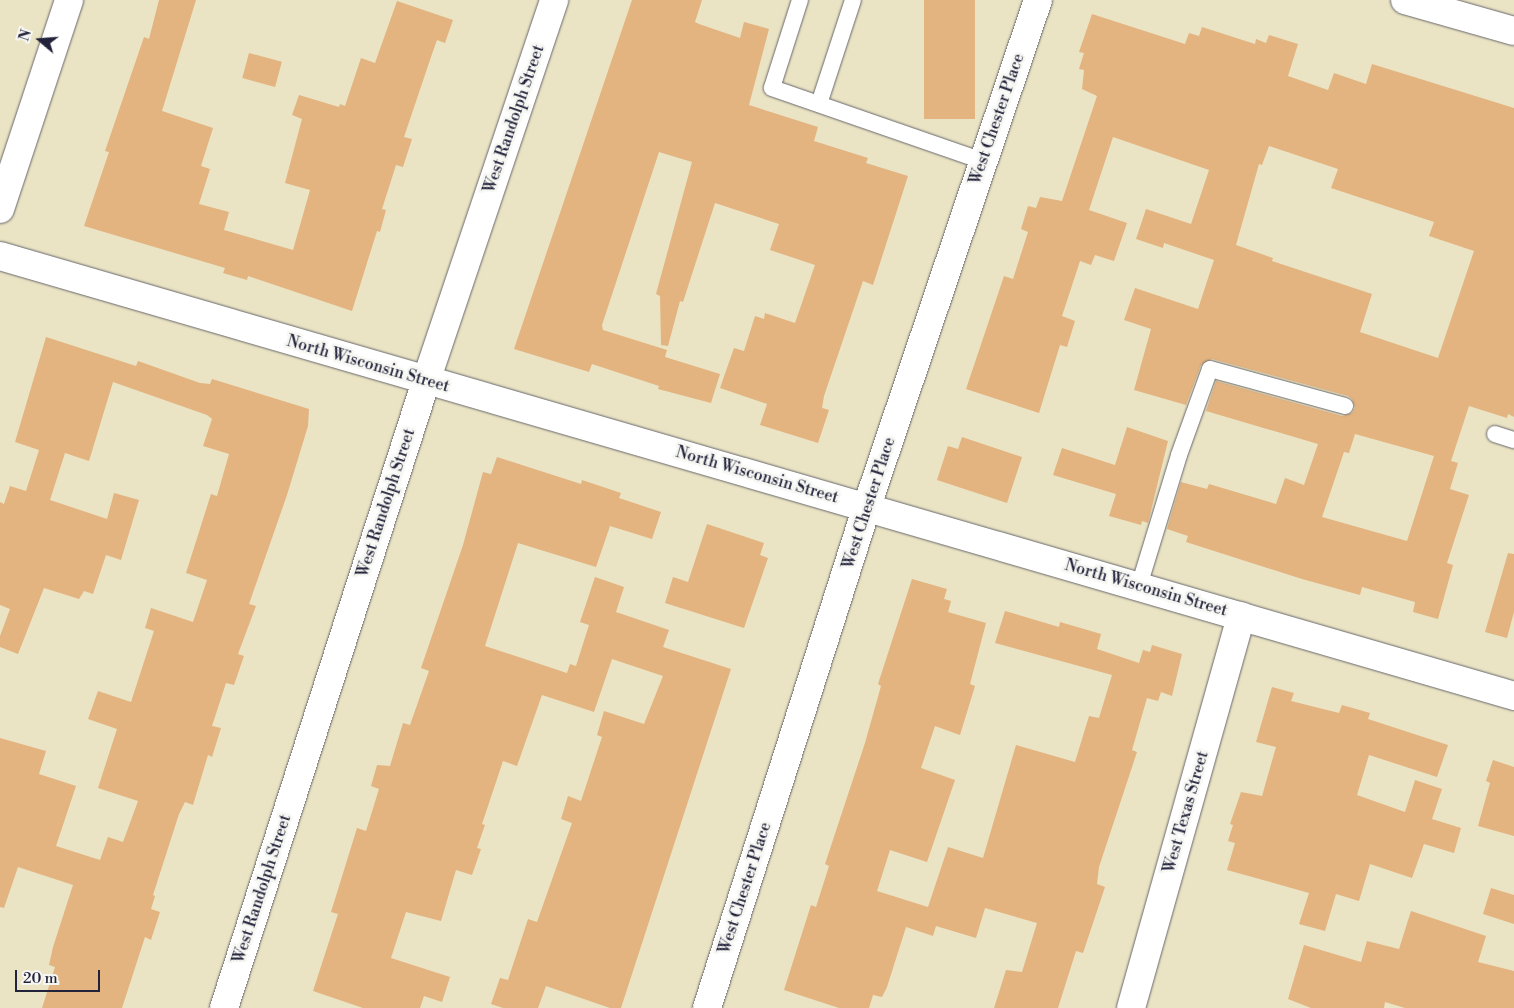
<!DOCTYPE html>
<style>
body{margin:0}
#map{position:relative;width:1514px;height:1008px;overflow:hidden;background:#eae4c4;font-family:"Libre Bodoni",serif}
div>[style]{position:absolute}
.building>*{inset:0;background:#e3b380;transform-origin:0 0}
.roads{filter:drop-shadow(0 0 1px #68666b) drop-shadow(0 0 1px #68666b)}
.service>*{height:16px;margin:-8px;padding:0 8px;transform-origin:8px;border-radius:8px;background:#fff}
.minor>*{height:28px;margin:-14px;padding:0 14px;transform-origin:14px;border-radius:14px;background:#fff}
.tertiary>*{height:28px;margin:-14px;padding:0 14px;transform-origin:14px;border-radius:14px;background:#fff}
span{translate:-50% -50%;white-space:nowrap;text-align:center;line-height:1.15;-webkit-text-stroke:5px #f6f6f2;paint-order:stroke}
.street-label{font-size:16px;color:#22223b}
.north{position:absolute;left:15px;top:15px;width:50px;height:50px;-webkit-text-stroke:4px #f6f6f2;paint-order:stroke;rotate:288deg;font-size:14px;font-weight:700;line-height:20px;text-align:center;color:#22223b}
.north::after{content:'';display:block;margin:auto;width:18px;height:22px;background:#22223b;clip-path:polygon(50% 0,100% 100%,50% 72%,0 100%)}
.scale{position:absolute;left:15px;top:970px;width:85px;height:22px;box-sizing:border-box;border:2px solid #22223b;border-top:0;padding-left:6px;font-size:15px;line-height:18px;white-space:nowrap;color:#22223b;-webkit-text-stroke:4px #f6f6f2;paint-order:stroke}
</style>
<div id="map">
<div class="building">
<i style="clip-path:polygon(159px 0,196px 0,162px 111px,213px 128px,201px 166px,210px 169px,199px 204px,229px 212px,224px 230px,293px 250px,310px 190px,285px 183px,302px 119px,292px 115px,299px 95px,339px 107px,340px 104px,345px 106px,361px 58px,375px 63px,397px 1px,453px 20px,445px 43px,437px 40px,432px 54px,404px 137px,412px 139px,403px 167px,396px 165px,382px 209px,386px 210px,380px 232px,377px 231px,352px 311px,248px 276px,247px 280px,223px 273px,225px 268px,84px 226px,109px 152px,105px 151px,144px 37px,149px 39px)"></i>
<i style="clip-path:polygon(632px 0,702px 0,695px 22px,699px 24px,740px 38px,744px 22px,769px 29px,749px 105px,818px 127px,814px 141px,868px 158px,866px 163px,908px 176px,873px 285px,863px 281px,824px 396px,822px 408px,829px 410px,818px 443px,760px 425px,767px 404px,720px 388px,734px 348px,744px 351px,755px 316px,764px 319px,765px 313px,795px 323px,815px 265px,770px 250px,779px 224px,715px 203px,683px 302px,680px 301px,668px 346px,661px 345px,660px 296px,656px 294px,692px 162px,659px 152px,602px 325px,603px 330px,667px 350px,665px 357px,720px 374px,711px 403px,658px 389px,659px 386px,592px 364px,589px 372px,514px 349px)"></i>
<i style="left:924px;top:0;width:51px;height:119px"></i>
<i style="clip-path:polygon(evenodd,1092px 14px,1185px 44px,1189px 33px,1199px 36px,1202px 27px,1255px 44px,1256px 39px,1266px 43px,1269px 35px,1298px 44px,1288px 76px,1328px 90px,1334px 73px,1366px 84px,1372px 64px,1514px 108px,1514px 417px,1508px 414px,1507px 418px,1469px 406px,1451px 461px,1444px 459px,1458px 463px,1450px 489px,1469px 495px,1447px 563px,1453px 565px,1438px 619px,1413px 612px,1415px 602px,1362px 587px,1360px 595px,1302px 579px,1186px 542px,1188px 536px,1167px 529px,1181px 482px,1207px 489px,1209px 484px,1276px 504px,1285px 478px,1304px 485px,1318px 444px,1206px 411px,1216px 381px,1342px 416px,1352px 413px,1355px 408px,1352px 399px,1348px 396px,1212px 359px,1201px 365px,1186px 405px,1134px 390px,1151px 329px,1124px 320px,1135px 288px,1198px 309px,1214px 260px,1164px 243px,1163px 248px,1136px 239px,1146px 209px,1191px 224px,1209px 170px,1113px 137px,1089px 210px,1127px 223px,1114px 261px,1095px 255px,1091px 265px,1080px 261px,1062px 316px,1075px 321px,1067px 347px,1060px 345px,1039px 413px,966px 389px,1004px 276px,1013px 279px,1028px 232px,1021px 229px,1028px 206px,1036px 208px,1040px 197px,1062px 201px,1097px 96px,1082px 89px,1084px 70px,1079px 69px,1084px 53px,1079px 52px,1092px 14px,1269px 146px,1338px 169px,1331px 188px,1434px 222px,1429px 236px,1474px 251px,1438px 358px,1360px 332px,1372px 294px,1272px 261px,1273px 258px,1236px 245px,1259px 164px,1262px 165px,1269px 146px,1092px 14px,1355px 434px,1434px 456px,1407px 541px,1322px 517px,1344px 452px,1349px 453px,1355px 434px)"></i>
<i style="left:249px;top:53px;width:34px;height:26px;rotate:15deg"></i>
<i style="clip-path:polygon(46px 337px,136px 366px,138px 361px,200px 383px,210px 384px,212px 379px,309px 409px,308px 426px,287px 495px,249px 604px,256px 606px,238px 654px,244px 656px,234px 685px,226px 683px,212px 726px,221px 728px,212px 757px,208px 755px,193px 805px,185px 802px,179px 814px,153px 895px,155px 896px,151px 909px,160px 912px,151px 940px,145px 937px,122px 1008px,42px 1008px,55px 967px,49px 965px,53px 947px,73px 885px,18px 867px,4px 908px,0 907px,0 738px,46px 751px,39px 774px,76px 786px,56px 846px,100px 860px,108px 837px,123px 842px,138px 801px,98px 788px,117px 729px,88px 719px,98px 691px,131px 702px,154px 631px,145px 628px,151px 608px,193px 622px,207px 580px,186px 573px,211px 494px,217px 496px,229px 454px,203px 446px,212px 419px,207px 415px,113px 382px,89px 461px,65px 453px,50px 500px,107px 519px,114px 493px,139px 500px,121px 560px,106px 555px,93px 594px,84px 591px,79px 599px,44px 588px,18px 654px,0 647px,0 636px,10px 609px,0 605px,0 502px,4px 504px,10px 486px,26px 491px,39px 450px,15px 442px)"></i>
<i style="clip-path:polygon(1127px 427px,1168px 441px,1148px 523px,1142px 521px,1141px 525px,1109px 516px,1116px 494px,1053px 475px,1062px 448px,1115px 465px)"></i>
<i style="clip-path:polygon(962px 437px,1022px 457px,1007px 503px,937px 480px,948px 446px,958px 449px)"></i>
<i style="clip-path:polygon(497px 457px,581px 484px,582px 480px,621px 493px,619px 498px,661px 512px,652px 539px,610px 526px,596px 567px,518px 543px,485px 646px,567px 673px,570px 664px,576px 666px,589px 625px,580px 622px,595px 577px,624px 587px,616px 612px,669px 630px,663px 647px,731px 669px,621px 1008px,610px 1008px,546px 986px,538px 1008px,503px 1008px,491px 1004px,500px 978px,508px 980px,528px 919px,537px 922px,572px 823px,561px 819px,568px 796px,581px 801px,602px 737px,597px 735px,604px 711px,644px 724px,663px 676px,612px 659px,594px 712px,542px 695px,517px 766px,503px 761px,482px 824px,485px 825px,477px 848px,481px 849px,472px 875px,456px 870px,441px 921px,406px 912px,391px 958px,450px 977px,442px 1002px,424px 996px,420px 1008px,363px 1008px,313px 991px,338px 914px,331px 912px,357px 828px,366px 831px,379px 789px,371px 786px,377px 765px,390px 766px,403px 723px,410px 725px,429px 671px,421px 668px,463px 545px,483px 472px,491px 474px)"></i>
<i style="clip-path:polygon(707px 524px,764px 543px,760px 555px,768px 558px,744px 628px,665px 603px,673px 577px,688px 582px)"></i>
<i style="clip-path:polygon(1508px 553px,1514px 554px,1514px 612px,1507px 638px,1485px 632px)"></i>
<i style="clip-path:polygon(912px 579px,947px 589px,944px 599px,951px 601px,948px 612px,986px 623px,970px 684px,975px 686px,960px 735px,935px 726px,921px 768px,955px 780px,927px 862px,890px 850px,877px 891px,928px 907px,948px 847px,983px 858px,1016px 745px,1075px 762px,1089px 716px,1099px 718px,1112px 675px,995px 643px,1005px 611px,1059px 627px,1060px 622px,1101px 634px,1097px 649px,1139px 663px,1143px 650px,1150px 652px,1152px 645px,1182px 654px,1172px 696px,1161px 692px,1158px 701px,1147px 698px,1132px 750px,1137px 752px,1099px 867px,1097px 884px,1105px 887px,1083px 953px,1076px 951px,1058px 1008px,994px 1008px,1006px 970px,1022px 972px,1037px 923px,985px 908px,976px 938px,936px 926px,933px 936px,906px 927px,887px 987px,882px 997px,873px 995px,869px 1008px,839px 1008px,784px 990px,811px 905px,816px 907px,829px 866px,825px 864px,865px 743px,881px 686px,878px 684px)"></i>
<i style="clip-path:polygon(1272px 687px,1294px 693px,1291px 701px,1339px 713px,1342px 705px,1370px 713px,1368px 719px,1448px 745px,1437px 777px,1369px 755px,1357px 795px,1405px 812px,1415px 780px,1442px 789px,1432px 819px,1461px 828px,1454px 853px,1424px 844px,1412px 878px,1370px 864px,1359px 901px,1336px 894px,1325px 931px,1299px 924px,1309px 893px,1227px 870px,1235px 843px,1228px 841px,1233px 825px,1230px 824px,1241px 792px,1262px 796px,1276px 747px,1256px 742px)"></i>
<i style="clip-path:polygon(1493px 760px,1514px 767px,1514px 836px,1478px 826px,1490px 783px,1486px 781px)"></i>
<i style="clip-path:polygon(1491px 888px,1514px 895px,1514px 924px,1483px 914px)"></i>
<i style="clip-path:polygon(1411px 911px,1486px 936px,1478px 962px,1514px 971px,1514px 1008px,1405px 1008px,1385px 1002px,1384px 1008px,1311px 1008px,1288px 999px,1304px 945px,1361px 962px,1367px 941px,1399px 949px)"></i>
</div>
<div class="roads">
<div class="service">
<i style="left:800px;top:0;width:92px;rotate:107.7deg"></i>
<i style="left:772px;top:88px;width:223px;rotate:19.1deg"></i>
<i style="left:819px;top:104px;width:109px;rotate:-71.9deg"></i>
<i style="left:1495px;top:434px;width:20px;rotate:18deg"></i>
<i style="left:1139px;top:586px;width:137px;rotate:-73deg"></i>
<i style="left:1179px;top:455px;width:91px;rotate:-70.2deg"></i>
<i style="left:1210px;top:369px;width:140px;rotate:15.3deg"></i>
</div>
<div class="minor">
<i style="left:0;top:256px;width:1577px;rotate:16.2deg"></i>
<i style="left:224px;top:1008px;width:659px;rotate:-72.14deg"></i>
<i style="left:426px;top:381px;width:402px;rotate:-71.4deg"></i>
<i style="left:707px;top:1008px;width:527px;rotate:-72.32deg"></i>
<i style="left:867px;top:506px;width:534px;rotate:-71.33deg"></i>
<i style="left:1131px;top:1008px;width:407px;rotate:-74.3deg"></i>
</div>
<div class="tertiary">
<i style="left:1405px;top:0;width:113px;rotate:15.9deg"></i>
<i style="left:0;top:209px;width:220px;rotate:-71.7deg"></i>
</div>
</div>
<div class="street-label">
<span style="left:514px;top:119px;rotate:-71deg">West Randolph Street</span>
<span style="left:997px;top:119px;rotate:-71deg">West Chester Place</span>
<span style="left:368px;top:364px;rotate:16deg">North Wisconsin Street</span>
<span style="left:757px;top:475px;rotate:16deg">North Wisconsin Street</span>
<span style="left:386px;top:503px;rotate:-72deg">West Randolph Street</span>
<span style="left:869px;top:503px;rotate:-72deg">West Chester Place</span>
<span style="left:1146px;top:588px;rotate:16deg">North Wisconsin Street</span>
<span style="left:1186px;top:812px;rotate:-74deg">West Texas Street</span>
<span style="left:745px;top:888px;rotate:-72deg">West Chester Place</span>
<span style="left:262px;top:889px;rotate:-72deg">West Randolph Street</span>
</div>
<div class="north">N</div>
<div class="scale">20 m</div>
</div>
